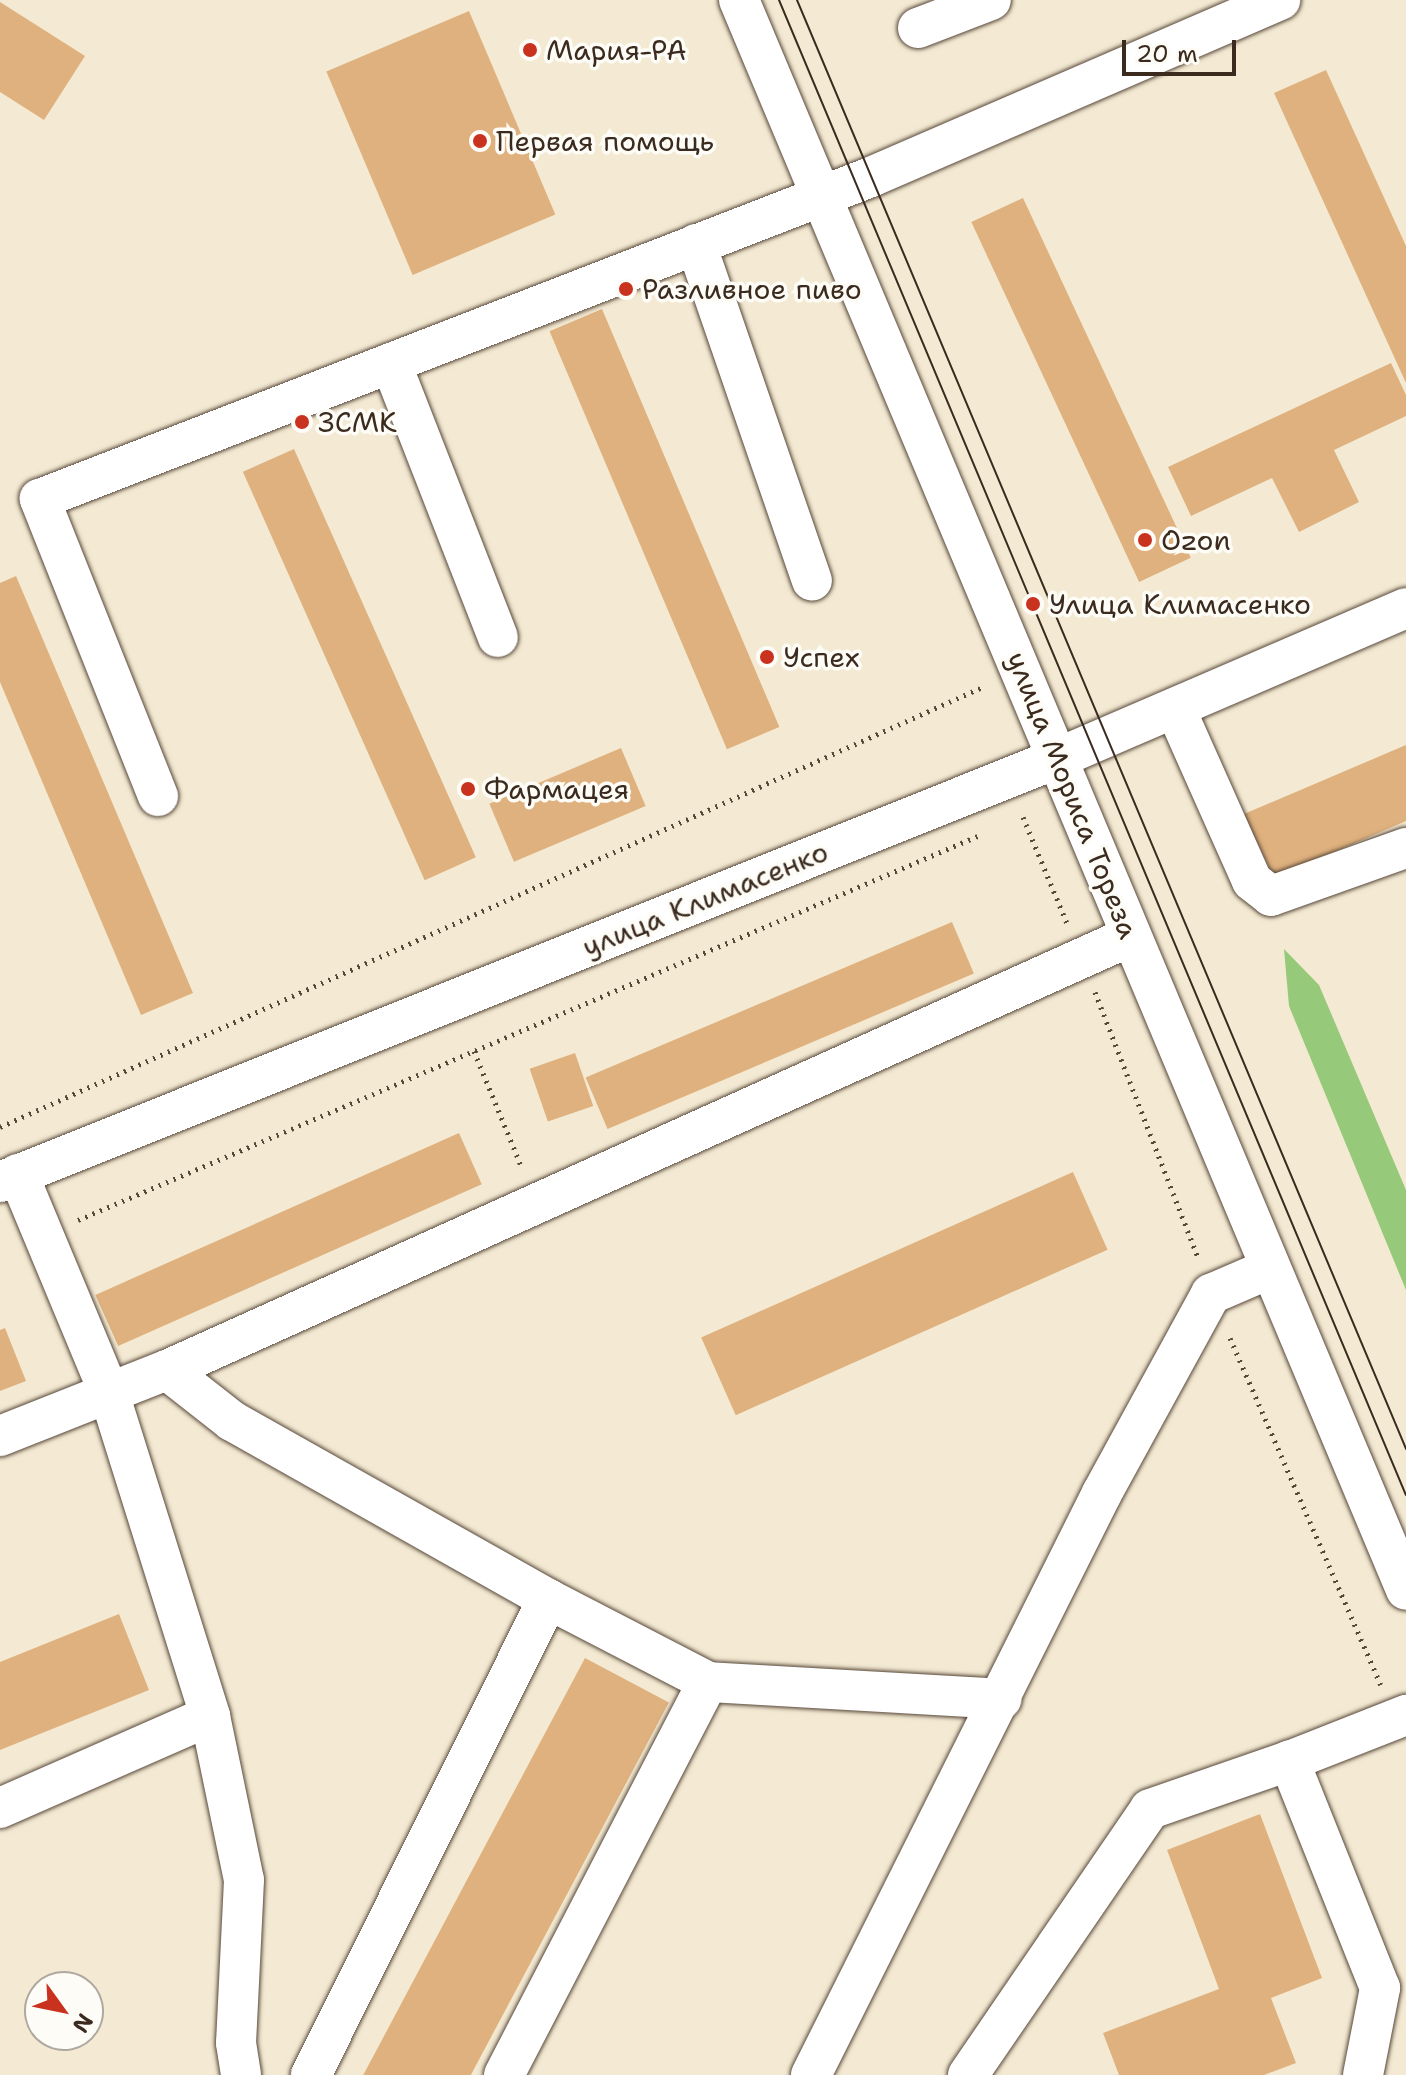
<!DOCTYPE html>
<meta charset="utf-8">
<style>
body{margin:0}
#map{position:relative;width:1406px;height:2075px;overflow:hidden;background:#f4ead3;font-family:"Shantell Sans",sans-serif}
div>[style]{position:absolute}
.green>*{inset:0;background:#96c979}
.building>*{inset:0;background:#dfb17e;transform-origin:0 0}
.path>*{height:5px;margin-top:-2.5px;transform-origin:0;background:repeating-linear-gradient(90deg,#574739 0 2px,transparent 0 8px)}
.roads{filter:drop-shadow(0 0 2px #574739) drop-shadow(0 0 2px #574739)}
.minor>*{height:40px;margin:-20px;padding:0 20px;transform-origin:20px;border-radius:20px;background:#fff}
.tram>*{height:2px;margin:-1px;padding:0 1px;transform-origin:1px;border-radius:1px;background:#3b2a1e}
.dots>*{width:22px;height:22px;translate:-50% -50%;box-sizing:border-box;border:4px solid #fdfcf7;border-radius:50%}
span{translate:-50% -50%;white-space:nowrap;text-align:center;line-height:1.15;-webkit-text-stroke:7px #fdfcf7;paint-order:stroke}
.poi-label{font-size:28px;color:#3b2a1e}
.left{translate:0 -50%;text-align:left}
.street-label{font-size:28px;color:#3b2a1e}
.north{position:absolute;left:24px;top:1971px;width:80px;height:80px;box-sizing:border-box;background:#fdfcf7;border:2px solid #afa8a0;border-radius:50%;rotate:123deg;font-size:22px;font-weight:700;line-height:32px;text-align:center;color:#3b2a1e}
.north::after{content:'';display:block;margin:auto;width:28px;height:36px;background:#c8321e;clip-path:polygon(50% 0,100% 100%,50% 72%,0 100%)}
.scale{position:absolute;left:1122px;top:40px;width:114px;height:36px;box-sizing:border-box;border:4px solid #3b2a1e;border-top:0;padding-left:10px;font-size:24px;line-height:28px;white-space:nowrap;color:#3b2a1e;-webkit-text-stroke:6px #fdfcf7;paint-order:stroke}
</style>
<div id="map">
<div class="green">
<i style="clip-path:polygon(1284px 949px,1319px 985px,1406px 1190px,1406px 1290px,1289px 1006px)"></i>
</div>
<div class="building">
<i style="clip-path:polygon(0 2px,85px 56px,44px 120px,0 92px)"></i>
<i style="left:469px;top:11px;width:221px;height:155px;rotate:67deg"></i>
<i style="clip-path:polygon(1326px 70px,1406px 246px,1406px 383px,1274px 93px)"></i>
<i style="left:1023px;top:198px;width:397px;height:57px;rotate:65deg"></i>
<i style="left:602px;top:309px;width:454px;height:57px;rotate:67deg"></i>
<i style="clip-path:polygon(1391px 363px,1406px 395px,1406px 416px,1334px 450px,1359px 502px,1299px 532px,1272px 478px,1191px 516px,1168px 467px)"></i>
<i style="left:294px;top:449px;width:447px;height:56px;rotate:66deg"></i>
<i style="clip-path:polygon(16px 576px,193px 993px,141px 1015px,0 682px,0 583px)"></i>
<i style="clip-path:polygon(1406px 745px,1406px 821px,1274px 878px,1244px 814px)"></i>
<i style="left:621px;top:748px;width:63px;height:143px;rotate:67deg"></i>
<i style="left:952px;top:922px;width:56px;height:398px;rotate:67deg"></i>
<i style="left:575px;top:1053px;width:56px;height:48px;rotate:71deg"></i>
<i style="left:459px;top:1133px;width:56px;height:398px;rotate:66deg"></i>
<i style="left:1073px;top:1172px;width:85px;height:407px;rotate:66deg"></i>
<i style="clip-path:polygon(5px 1328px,26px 1381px,0 1391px,0 1330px)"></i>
<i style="clip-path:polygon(119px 1614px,149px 1690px,0 1750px,0 1662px)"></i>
<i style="left:585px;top:1658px;width:95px;height:473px;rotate:28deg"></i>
<i style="clip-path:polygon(1260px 1814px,1322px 1978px,1271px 1998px,1296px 2063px,1264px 2075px,1119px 2075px,1103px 2033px,1219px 1989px,1167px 1850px)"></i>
</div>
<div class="path">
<i style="left:1023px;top:817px;width:115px;rotate:67.5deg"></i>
<i style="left:1095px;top:992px;width:285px;rotate:68.8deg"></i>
<i style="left:474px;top:1051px;width:126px;rotate:67.7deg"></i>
<i style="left:0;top:1127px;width:1079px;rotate:-24.12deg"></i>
<i style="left:78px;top:1220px;width:978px;rotate:-23.11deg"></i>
<i style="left:1230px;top:1338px;width:378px;rotate:66.5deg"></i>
</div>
<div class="roads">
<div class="minor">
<i style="left:739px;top:0;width:1724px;rotate:67.24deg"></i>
<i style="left:918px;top:28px;width:78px;rotate:-21deg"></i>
<i style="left:696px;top:244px;width:356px;rotate:71deg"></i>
<i style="left:391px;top:363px;width:294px;rotate:68.7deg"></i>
<i style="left:1175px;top:708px;width:189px;rotate:66deg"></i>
<i style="left:1252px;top:881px;width:24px;rotate:38deg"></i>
<i style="left:1271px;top:896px;width:143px;rotate:-19.6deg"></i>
<i style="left:158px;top:796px;width:320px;rotate:-111.7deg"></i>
<i style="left:40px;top:499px;width:891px;rotate:-21.18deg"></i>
<i style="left:871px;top:177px;width:446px;rotate:-23.4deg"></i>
<i style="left:18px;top:1174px;width:234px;rotate:67.4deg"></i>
<i style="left:108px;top:1390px;width:342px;rotate:72.6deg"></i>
<i style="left:210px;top:1716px;width:167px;rotate:78.3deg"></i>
<i style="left:244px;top:1880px;width:163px;rotate:92.8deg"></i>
<i style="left:236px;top:2043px;width:32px;rotate:81deg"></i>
<i style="left:0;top:1182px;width:1140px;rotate:-21.84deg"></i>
<i style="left:1058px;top:758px;width:379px;rotate:-23.3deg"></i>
<i style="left:167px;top:1370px;width:83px;rotate:38.1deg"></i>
<i style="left:232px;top:1421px;width:363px;rotate:29.4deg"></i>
<i style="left:548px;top:1599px;width:532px;rotate:116.47deg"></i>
<i style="left:0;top:1436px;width:180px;rotate:-21.6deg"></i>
<i style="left:167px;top:1370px;width:1057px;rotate:-24.24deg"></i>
<i style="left:548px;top:1599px;width:180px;rotate:27.4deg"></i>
<i style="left:0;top:1808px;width:229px;rotate:-23.7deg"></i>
<i style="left:504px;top:2075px;width:443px;rotate:-62.6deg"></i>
<i style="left:708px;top:1682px;width:294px;rotate:3.3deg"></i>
<i style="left:811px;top:2075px;width:651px;rotate:-63.43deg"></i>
<i style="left:1102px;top:1493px;width:227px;rotate:-61.3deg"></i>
<i style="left:1211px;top:1294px;width:63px;rotate:-23.3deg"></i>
<i style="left:968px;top:2075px;width:322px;rotate:-55.6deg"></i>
<i style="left:1150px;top:1809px;width:147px;rotate:-19.1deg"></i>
<i style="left:1363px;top:2075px;width:89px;rotate:-78.9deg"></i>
<i style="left:1380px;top:1988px;width:245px;rotate:-111.8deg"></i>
<i style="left:1289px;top:1761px;width:126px;rotate:-21.5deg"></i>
</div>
</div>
<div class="tram">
<i style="left:779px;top:0;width:1621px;rotate:67.25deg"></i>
<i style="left:797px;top:0;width:1572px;rotate:67.2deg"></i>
</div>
<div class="dots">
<i style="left:530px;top:50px;background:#c8321e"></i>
<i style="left:480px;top:141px;background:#c8321e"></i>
<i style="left:626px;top:289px;background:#c8321e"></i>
<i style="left:302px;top:422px;background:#c8321e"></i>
<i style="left:1145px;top:540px;background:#c8321e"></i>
<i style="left:1033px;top:604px;background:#c8321e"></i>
<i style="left:767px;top:657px;background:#c8321e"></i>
<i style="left:468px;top:789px;background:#c8321e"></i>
</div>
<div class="poi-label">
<span class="left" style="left:546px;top:50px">Мария-РА</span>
<span class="left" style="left:496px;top:141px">Первая помощь</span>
<span class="left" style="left:642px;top:289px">Разливное пиво</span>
<span class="left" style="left:318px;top:422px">ЗСМК</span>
<span class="left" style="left:1161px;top:540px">Ozon</span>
<span class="left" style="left:1049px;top:604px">Улица Климасенко</span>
<span class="left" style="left:783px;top:657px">Успех</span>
<span class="left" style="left:484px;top:789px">Фармацея</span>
</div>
<div class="street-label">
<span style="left:1073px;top:795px;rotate:68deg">улица Мориса Тореза</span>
<span style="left:705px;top:899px;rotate:-22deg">улица Климасенко</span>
</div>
<div class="north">N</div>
<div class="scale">20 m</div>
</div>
